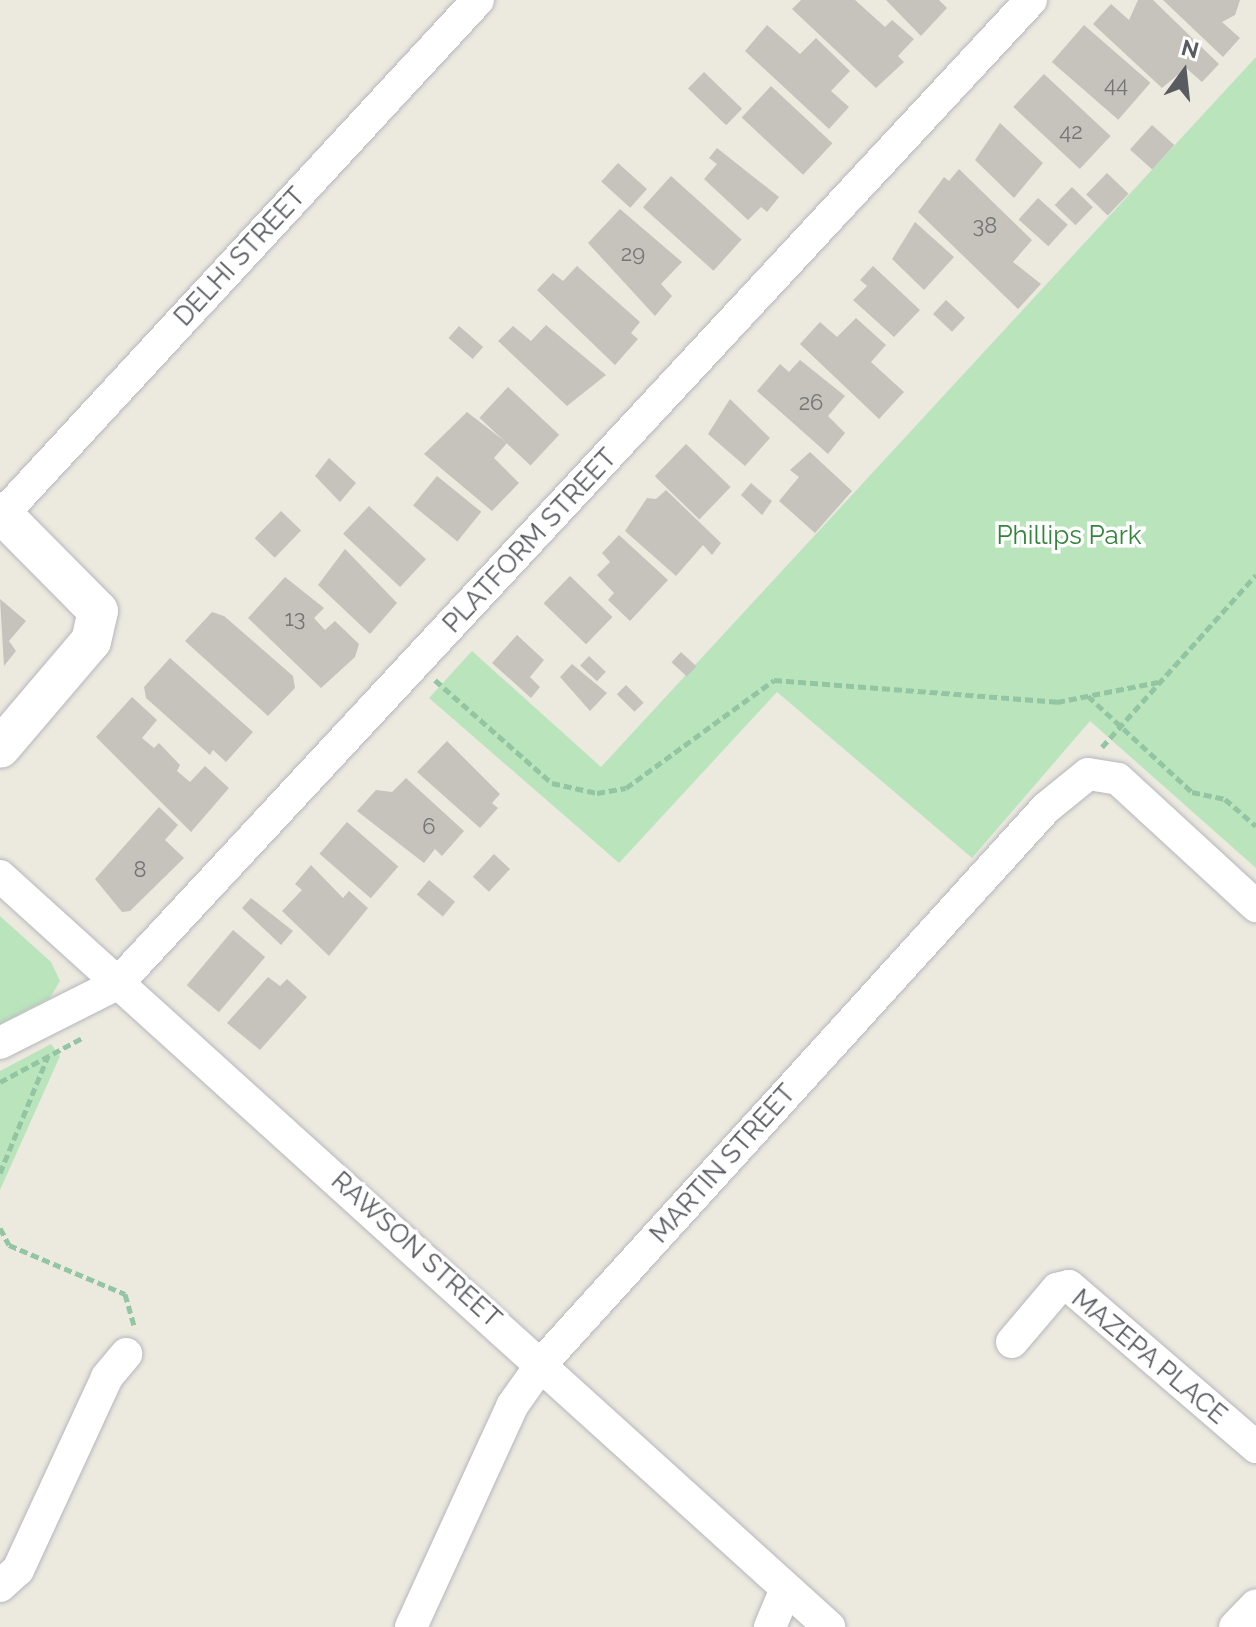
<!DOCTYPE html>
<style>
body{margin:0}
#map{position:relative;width:1256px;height:1627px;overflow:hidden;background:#ece9df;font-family:Raleway,sans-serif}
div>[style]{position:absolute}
.green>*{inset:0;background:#bae4bc}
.building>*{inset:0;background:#c6c3bc;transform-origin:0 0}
.path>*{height:5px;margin-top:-2.5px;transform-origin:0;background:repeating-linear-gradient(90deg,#93c5a3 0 8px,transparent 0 12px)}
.roads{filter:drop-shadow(0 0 2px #b5b7bc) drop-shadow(0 0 2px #b5b7bc)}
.minor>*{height:32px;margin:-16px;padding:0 16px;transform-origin:16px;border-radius:16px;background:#fff}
.tertiary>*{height:40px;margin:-20px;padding:0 20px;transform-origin:20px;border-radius:20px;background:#fff}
span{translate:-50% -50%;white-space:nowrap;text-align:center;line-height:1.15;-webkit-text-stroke:7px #fff;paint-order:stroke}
.number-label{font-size:22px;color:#747577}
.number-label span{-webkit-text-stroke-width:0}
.street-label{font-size:26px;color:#585b60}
.park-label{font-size:26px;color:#33853a}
.north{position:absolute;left:1144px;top:32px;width:80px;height:80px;-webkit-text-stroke:6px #fff;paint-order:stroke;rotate:15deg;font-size:22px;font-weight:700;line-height:32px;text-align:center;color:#585b60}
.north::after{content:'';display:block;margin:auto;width:28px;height:36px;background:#585b60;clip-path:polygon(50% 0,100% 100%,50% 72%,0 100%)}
</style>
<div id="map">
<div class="green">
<i style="clip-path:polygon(1256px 57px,1256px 868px,1090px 721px,972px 858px,777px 692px,619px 863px,429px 698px,472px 651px,601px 767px)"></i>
<i style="clip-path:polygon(0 916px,51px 962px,60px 981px,50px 998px,0 1024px)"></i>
<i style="clip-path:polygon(51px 1044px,60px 1056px,0 1190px,0 1071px)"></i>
</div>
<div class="building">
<i style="clip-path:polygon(801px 0,855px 0,885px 27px,892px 20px,914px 39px,898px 56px,904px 62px,876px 88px,792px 9px)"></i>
<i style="clip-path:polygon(886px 0,939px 0,947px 8px,921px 36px)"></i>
<i style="clip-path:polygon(1138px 0,1153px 0,1219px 64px,1202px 82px,1186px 68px,1162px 88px,1093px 24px,1111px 4px,1129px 20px)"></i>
<i style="clip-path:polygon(1163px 0,1240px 0,1235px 15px,1222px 22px,1240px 38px,1223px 57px)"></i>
<i style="clip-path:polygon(767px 25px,800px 54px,816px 38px,850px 71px,831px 91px,849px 107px,829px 129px,745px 51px)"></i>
<i style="left:1084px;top:25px;width:88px;height:49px;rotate:41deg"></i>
<i style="left:704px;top:72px;width:53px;height:23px;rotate:44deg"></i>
<i style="left:1044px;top:74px;width:91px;height:45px;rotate:43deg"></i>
<i style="left:771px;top:86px;width:84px;height:43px;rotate:43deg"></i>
<i style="clip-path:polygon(1000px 123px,1043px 163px,1014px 198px,975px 160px)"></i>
<i style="left:1152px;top:125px;width:30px;height:33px;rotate:42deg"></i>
<i style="clip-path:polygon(717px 148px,779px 197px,767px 212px,761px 207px,748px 220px,704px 179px,717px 164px,709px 158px)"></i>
<i style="left:618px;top:163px;width:39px;height:25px;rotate:42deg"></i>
<i style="clip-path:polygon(959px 169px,1032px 240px,1013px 262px,1041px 284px,1018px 309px,918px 212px,944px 177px,949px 181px)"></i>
<i style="left:1107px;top:173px;width:30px;height:30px;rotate:44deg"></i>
<i style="left:671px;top:176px;width:95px;height:42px;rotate:42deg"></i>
<i style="left:1072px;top:187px;width:29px;height:25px;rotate:44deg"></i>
<i style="left:1038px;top:198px;width:40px;height:29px;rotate:42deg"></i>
<i style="clip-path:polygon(620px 209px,682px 262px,661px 284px,672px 296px,655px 316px,588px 243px)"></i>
<i style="clip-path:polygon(915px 222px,954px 257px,924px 290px,892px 259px)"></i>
<i style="clip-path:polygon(577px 266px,640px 322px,631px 333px,638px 339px,615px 365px,537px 290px,553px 273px,563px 281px)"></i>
<i style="clip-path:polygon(873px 266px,920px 310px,894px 337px,853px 300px,867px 286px,860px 280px)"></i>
<i style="left:946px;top:300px;width:26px;height:19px;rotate:43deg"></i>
<i style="clip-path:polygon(856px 318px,886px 345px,871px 362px,904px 392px,879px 419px,800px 344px,820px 322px,837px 337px)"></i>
<i style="clip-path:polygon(546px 325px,606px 375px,567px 406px,498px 341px,513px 326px,531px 341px)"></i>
<i style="left:459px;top:326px;width:32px;height:16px;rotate:41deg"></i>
<i style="clip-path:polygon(800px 360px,845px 396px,828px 416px,845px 433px,828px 454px,757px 391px,780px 364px,789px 372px)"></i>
<i style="left:508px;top:387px;width:70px;height:42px;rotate:43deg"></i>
<i style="clip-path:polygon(730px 399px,770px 438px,745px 466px,708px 434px)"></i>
<i style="clip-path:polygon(467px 412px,507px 443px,494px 458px,519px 483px,492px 511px,424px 454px)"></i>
<i style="left:686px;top:444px;width:62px;height:45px;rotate:44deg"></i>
<i style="clip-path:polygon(810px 452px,852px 491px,815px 533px,779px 501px,799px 477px,790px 470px)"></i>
<i style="clip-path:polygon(329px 458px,356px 483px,340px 502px,315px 476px)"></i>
<i style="left:437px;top:476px;width:57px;height:38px;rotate:39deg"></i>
<i style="clip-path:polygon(751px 483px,772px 501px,762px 515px,741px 495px)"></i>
<i style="clip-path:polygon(666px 490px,721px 543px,712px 555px,703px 545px,676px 576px,625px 531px,647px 498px,656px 499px)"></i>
<i style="left:369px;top:506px;width:78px;height:38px;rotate:43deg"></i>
<i style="left:281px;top:511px;width:28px;height:38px;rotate:44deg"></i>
<i style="clip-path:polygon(619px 535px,668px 580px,630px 621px,608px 600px,614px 593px,597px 575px,610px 562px,602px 553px)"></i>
<i style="clip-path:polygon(345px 549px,397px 603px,370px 634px,318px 585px)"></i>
<i style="left:570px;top:576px;width:59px;height:38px;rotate:44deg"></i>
<i style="clip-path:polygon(285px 577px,324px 608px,314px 618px,325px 630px,335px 621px,359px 644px,355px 657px,321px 688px,248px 618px)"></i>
<i style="clip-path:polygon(0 599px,26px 621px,9px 641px,16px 651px,4px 666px)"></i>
<i style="clip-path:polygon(212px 612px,224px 616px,293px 676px,295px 688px,268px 716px,185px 641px)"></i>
<i style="clip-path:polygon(517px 635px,544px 660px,530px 677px,540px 687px,531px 698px,492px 663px)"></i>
<i style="left:681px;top:652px;width:21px;height:14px;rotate:43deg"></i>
<i style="left:589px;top:656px;width:23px;height:13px;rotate:43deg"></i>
<i style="clip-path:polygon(170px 658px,253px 732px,226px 762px,213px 750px,210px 755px,146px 698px,144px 687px)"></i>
<i style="clip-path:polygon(572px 664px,607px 693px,590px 711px,560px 677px)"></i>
<i style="left:626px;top:685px;width:25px;height:13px;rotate:45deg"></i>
<i style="clip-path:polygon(132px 697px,157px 720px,142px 738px,154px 748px,159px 743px,180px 765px,177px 771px,190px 782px,205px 766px,229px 788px,191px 832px,96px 737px)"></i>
<i style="clip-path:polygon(447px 741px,500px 794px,492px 803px,498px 808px,480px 828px,417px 772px)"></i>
<i style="clip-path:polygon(406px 778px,464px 831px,442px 856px,435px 849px,424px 863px,357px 811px,376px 790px,392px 792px)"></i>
<i style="clip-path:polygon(159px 807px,178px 825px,165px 840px,184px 858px,130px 911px,122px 912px,95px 879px)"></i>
<i style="left:347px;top:822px;width:68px;height:42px;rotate:41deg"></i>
<i style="left:494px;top:854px;width:22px;height:31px;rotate:43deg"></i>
<i style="clip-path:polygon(311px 865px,343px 898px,349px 891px,368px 908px,329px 956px,282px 911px,302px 890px,295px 884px)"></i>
<i style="left:429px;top:880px;width:34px;height:19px;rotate:40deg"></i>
<i style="clip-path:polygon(251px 898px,293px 931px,281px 945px,242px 908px)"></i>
<i style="left:233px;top:930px;width:42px;height:72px;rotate:40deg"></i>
<i style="clip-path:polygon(268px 977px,280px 986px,287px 979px,307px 997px,260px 1050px,227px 1023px)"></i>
</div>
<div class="path">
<i style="left:435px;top:680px;width:156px;rotate:41.4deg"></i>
<i style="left:552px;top:783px;width:46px;rotate:12.5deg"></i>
<i style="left:597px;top:793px;width:29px;rotate:-10deg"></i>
<i style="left:626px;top:788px;width:183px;rotate:-36.1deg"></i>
<i style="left:774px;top:680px;width:284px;rotate:4.4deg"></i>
<i style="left:1057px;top:702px;width:103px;rotate:-11.2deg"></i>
<i style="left:1088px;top:696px;width:142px;rotate:42.7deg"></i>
<i style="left:1192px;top:792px;width:34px;rotate:12deg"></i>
<i style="left:1225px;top:799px;width:41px;rotate:41.1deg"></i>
<i style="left:1102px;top:747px;width:231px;rotate:-48.2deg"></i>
<i style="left:0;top:1082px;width:95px;rotate:-28.2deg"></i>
<i style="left:0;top:1173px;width:126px;rotate:-67.7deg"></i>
<i style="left:0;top:1228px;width:19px;rotate:62deg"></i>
<i style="left:9px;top:1245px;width:126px;rotate:22.9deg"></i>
<i style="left:125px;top:1294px;width:36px;rotate:74deg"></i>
</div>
<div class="roads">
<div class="minor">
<i style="left:3px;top:514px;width:700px;rotate:-47.26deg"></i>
<i style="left:0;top:876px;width:1119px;rotate:42.17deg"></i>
<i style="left:0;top:1043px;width:131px;rotate:-26.8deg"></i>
<i style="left:117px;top:984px;width:1343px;rotate:-47.11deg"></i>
<i style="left:1012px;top:1342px;width:70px;rotate:-49.7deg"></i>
<i style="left:1057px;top:1289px;width:12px;rotate:-14deg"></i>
<i style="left:1069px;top:1286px;width:247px;rotate:40.7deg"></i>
<i style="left:0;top:1586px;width:24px;rotate:-42deg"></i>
<i style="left:18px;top:1570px;width:213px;rotate:-65.2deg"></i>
<i style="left:107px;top:1377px;width:30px;rotate:-50deg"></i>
<i style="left:411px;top:1627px;width:243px;rotate:-65.4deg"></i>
<i style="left:512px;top:1406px;width:54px;rotate:-54.8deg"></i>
<i style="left:543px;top:1362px;width:748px;rotate:-47.76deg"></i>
<i style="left:1046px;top:808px;width:54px;rotate:-39deg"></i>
<i style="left:1088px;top:774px;width:30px;rotate:9deg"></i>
<i style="left:1118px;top:779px;width:188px;rotate:42.6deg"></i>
<i style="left:770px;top:1627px;width:41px;rotate:-67.2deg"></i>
<i style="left:1235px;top:1627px;width:30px;rotate:-46deg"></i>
</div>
<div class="tertiary">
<i style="left:0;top:512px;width:139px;rotate:45.3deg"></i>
<i style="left:98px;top:611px;width:31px;rotate:103deg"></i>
<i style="left:91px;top:641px;width:140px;rotate:130.4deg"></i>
</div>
</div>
<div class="number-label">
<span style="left:1116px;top:85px">44</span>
<span style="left:1071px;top:132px">42</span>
<span style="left:985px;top:226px">38</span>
<span style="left:633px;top:254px">29</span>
<span style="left:811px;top:403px">26</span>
<span style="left:295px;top:619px">13</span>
<span style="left:429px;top:827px">6</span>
<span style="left:140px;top:870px">8</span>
</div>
<div class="street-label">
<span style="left:240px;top:257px;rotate:-47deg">DELHI STREET</span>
<span style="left:530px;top:541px;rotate:-47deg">PLATFORM STREET</span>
<span style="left:723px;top:1164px;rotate:-48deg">MARTIN STREET</span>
<span style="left:416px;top:1250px;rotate:42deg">RAWSON STREET</span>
<span style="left:1149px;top:1357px;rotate:40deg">MAZEPA PLACE</span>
</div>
<div class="park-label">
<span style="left:1069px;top:536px">Phillips Park</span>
</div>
<div class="north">N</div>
</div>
